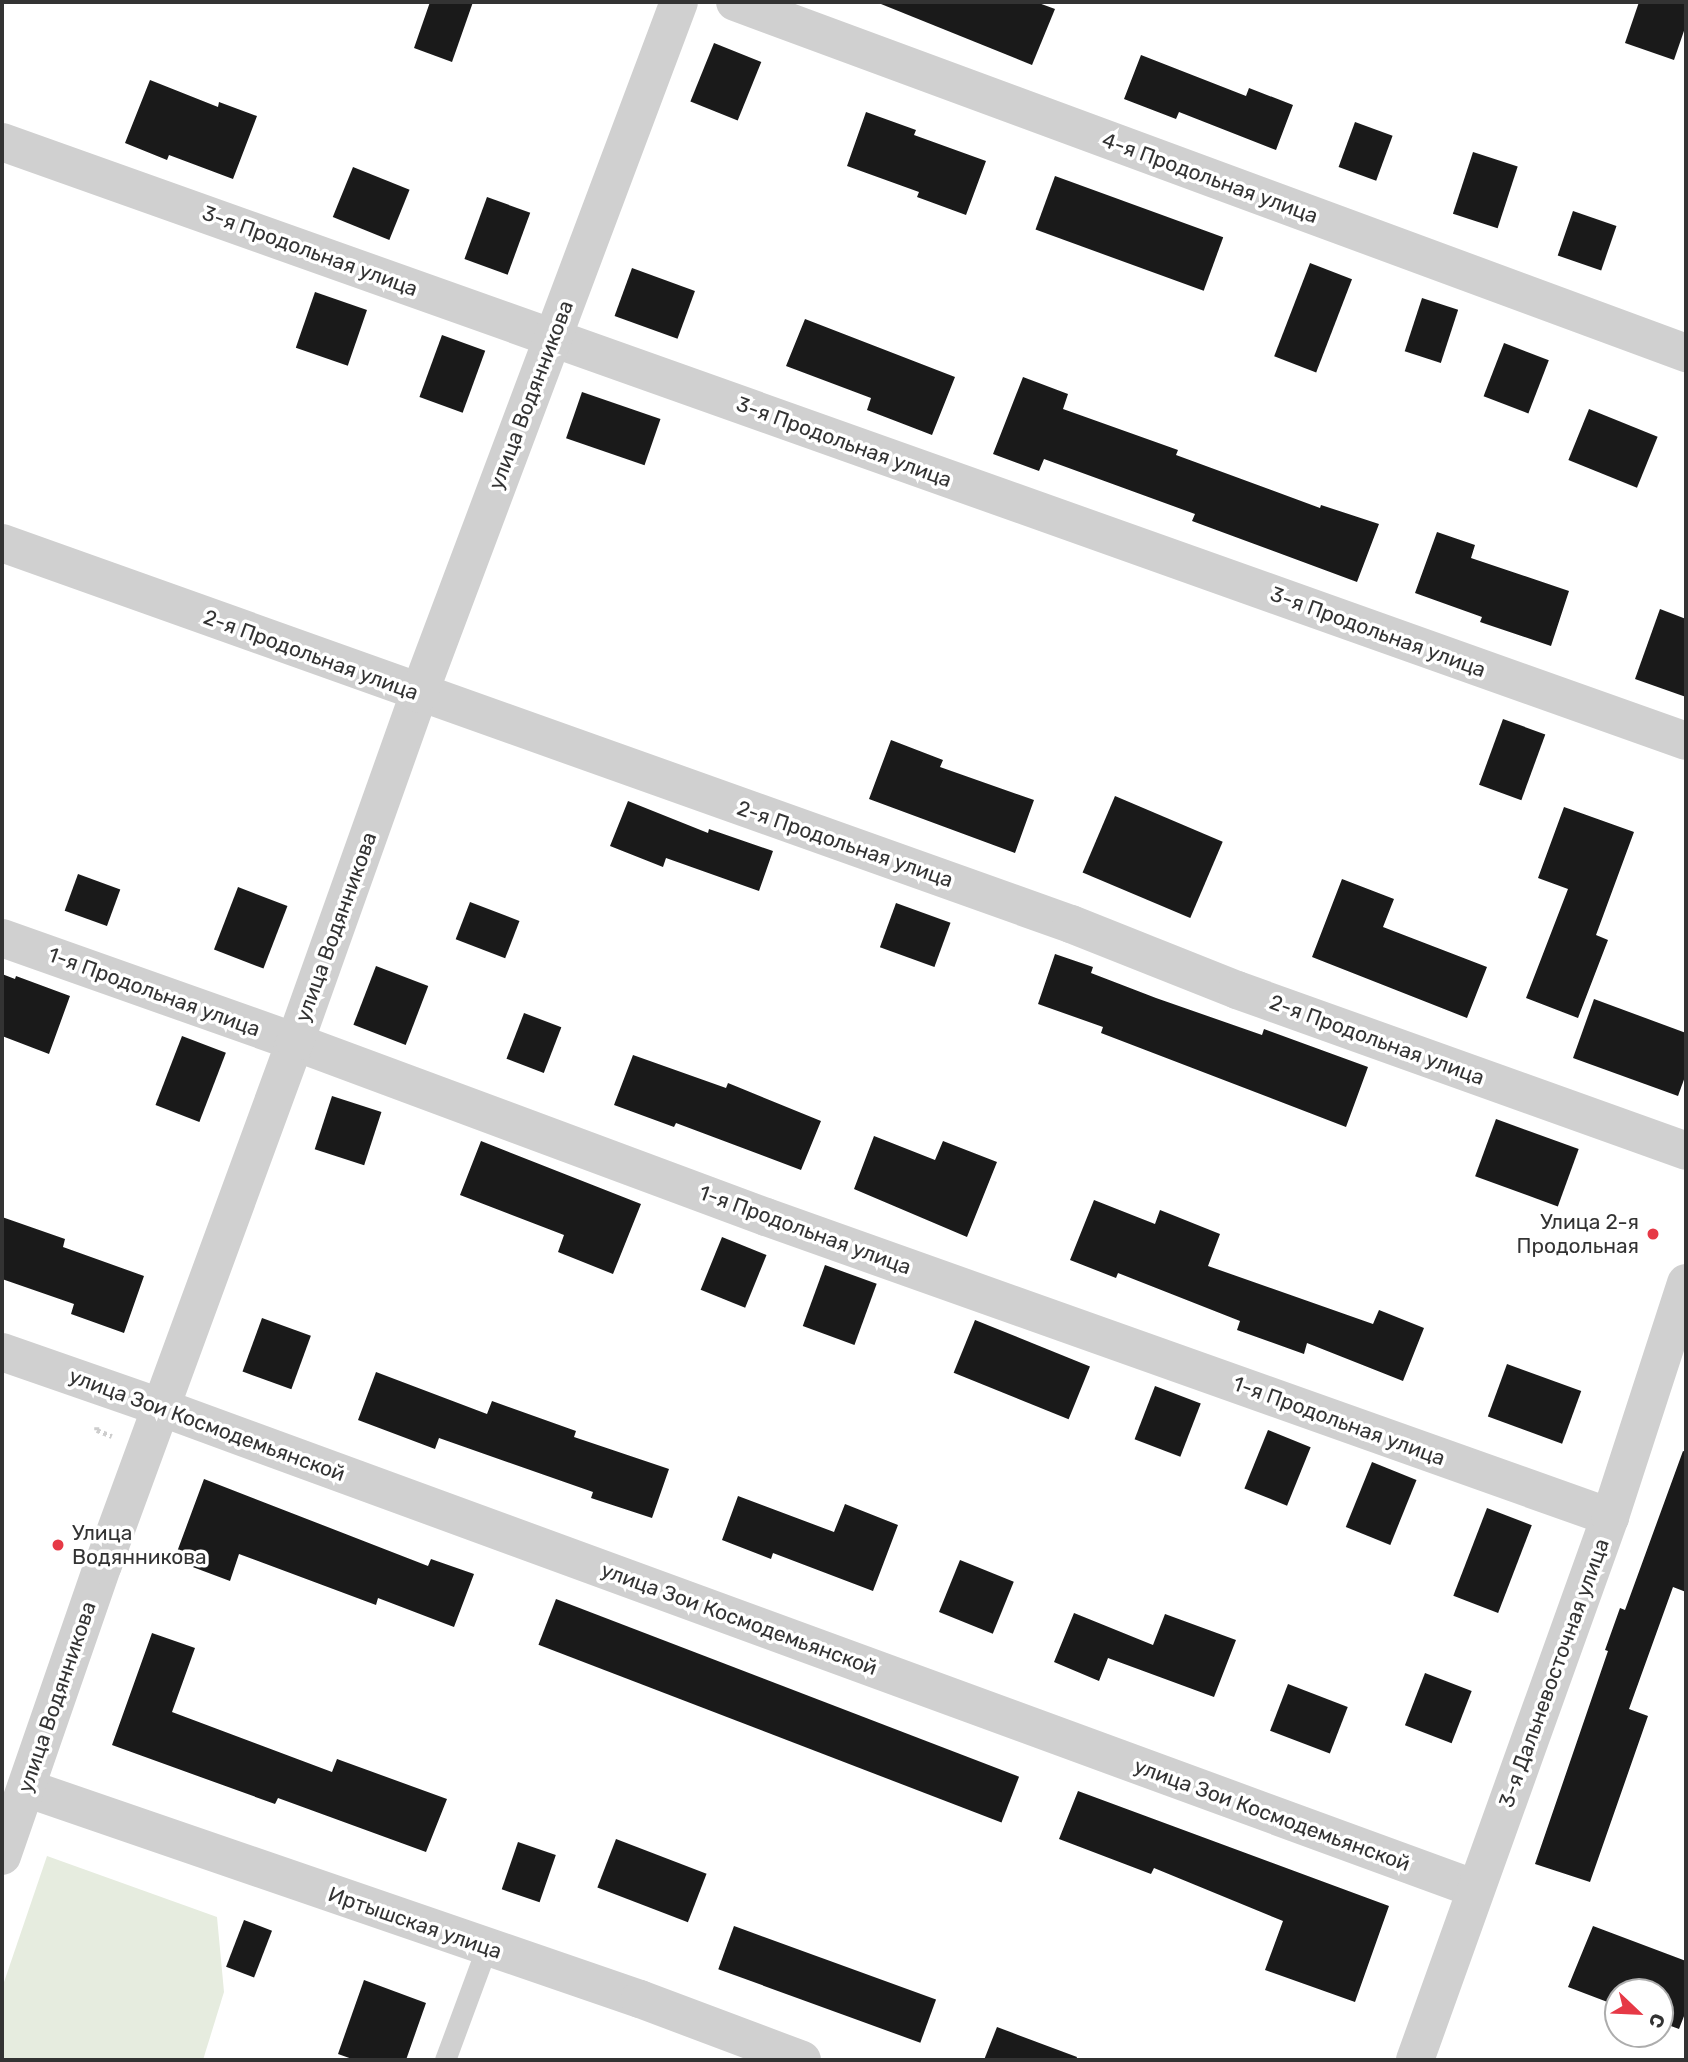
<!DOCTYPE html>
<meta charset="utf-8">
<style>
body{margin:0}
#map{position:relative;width:1688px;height:2062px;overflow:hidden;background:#fff;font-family:Rubik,sans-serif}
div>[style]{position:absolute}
.green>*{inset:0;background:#e6ecdf}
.building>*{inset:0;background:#1a1a1a;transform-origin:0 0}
.path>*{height:4.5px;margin-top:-2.25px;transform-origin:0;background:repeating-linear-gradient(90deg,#cdcdcd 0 3.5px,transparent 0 7px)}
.lane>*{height:21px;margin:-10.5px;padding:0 10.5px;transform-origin:10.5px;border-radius:10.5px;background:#d0d0d0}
.street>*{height:38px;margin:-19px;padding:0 19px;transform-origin:19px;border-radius:19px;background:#d0d0d0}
.dots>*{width:19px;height:19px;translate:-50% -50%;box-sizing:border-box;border:4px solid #fff;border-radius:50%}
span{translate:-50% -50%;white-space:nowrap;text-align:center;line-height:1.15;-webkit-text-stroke:7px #fff;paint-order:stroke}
.street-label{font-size:21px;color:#333}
.poi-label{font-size:21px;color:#333}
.right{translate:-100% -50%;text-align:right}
.left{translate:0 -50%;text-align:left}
.frame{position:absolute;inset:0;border:4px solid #333;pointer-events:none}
.north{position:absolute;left:1604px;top:1978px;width:70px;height:70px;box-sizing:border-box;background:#fff;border:2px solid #adadad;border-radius:50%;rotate:113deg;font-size:19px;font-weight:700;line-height:28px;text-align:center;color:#333}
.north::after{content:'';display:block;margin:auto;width:24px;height:32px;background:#e63946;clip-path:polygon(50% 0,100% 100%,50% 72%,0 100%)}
</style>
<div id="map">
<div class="green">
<i style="clip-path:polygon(47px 1856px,217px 1917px,224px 1992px,203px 2060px,2px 2060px,2px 1988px)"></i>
</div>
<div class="building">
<i style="clip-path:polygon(430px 2px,473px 2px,452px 62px,414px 48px)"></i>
<i style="clip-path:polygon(876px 2px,1036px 2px,1055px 9px,1032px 65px)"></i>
<i style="clip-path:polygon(1639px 2px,1686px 2px,1686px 25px,1674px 60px,1625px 43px)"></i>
<i style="left:714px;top:43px;width:51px;height:63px;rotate:22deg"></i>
<i style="clip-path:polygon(1141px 55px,1246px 96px,1249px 88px,1293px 105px,1276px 150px,1179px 112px,1176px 119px,1124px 99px)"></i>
<i style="clip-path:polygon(150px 80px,218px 107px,219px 102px,257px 116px,233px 179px,169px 155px,167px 160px,125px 143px)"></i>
<i style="clip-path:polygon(866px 112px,916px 130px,914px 135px,986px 161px,966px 215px,917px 197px,919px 192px,847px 166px)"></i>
<i style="left:1355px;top:122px;width:40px;height:48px;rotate:20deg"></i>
<i style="left:1473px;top:152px;width:47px;height:65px;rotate:18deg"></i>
<i style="left:353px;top:167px;width:61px;height:54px;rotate:22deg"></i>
<i style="left:1055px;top:176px;width:179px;height:57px;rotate:20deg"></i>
<i style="left:487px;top:197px;width:46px;height:66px;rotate:20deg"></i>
<i style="left:1573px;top:211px;width:46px;height:47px;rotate:19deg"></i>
<i style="left:1310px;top:263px;width:45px;height:100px;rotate:21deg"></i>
<i style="left:632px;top:268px;width:67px;height:51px;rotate:20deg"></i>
<i style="left:315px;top:292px;width:55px;height:59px;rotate:19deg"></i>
<i style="left:1422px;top:298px;width:38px;height:56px;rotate:18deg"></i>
<i style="clip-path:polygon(805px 319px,955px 377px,932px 435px,867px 410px,871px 398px,786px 366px)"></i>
<i style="left:442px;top:335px;width:46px;height:66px;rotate:20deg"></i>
<i style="left:1504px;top:343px;width:48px;height:57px;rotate:21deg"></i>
<i style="clip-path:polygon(1023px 377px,1068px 394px,1063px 409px,1178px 450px,1176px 455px,1320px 508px,1321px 505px,1379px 524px,1357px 582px,1192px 521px,1195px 514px,1044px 459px,1039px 471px,993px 454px)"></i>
<i style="left:582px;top:392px;width:83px;height:49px;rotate:19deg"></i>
<i style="left:1589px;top:409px;width:74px;height:55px;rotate:22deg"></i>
<i style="clip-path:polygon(1437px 532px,1475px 545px,1471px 558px,1569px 591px,1551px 646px,1480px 622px,1482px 617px,1415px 593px)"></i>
<i style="clip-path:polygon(1660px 609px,1686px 619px,1686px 697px,1635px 679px)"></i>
<i style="left:1503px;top:719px;width:45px;height:70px;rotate:20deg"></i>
<i style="clip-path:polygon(891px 740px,943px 760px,940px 767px,1034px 800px,1015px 853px,869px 799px)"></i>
<i style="left:1115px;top:796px;width:117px;height:83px;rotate:23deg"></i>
<i style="clip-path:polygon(628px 801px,708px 833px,709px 829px,773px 851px,759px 891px,666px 858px,663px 867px,610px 846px)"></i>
<i style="clip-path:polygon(1564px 807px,1634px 832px,1596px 935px,1608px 940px,1578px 1018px,1526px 998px,1568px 889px,1538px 878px)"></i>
<i style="left:78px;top:874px;width:45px;height:39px;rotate:20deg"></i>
<i style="clip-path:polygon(1342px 879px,1394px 899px,1383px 927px,1487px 967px,1467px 1018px,1312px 957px)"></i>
<i style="left:238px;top:887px;width:53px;height:67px;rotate:21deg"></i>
<i style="left:470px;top:902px;width:53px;height:40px;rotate:21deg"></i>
<i style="left:896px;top:903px;width:58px;height:47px;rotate:20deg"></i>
<i style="clip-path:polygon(1055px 954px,1093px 967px,1091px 973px,1156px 998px,1262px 1035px,1264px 1029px,1368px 1067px,1346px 1127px,1101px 1033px,1103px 1027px,1038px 1004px)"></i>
<i style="left:376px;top:966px;width:56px;height:63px;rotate:21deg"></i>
<i style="clip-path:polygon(2px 974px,15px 979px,16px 976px,70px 996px,49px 1054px,2px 1036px)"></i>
<i style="clip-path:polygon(1594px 999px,1686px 1033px,1686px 1074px,1678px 1096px,1573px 1058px)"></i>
<i style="left:524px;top:1013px;width:40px;height:49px;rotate:21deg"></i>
<i style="left:182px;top:1036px;width:47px;height:74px;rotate:21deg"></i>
<i style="clip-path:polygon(633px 1055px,726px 1088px,728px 1083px,821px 1121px,801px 1170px,676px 1123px,674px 1127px,614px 1105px)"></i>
<i style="left:332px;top:1096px;width:52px;height:56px;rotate:18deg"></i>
<i style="left:1496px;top:1119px;width:88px;height:61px;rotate:20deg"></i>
<i style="clip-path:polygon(874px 1136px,935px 1160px,943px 1141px,997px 1162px,967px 1237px,854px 1189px)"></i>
<i style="clip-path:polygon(481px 1141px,641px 1204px,613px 1274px,558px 1252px,564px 1235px,460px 1195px)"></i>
<i style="clip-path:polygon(1094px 1200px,1155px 1224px,1160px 1210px,1220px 1234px,1208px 1266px,1373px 1324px,1379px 1310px,1424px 1328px,1403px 1381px,1307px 1343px,1304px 1354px,1237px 1330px,1240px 1321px,1118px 1273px,1116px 1278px,1070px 1260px)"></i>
<i style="clip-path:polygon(2px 1217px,65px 1239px,63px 1247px,144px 1276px,124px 1333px,71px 1314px,74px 1304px,2px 1279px)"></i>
<i style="left:722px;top:1237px;width:48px;height:57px;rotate:22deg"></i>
<i style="left:825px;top:1265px;width:55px;height:65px;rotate:20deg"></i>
<i style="left:262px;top:1318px;width:52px;height:57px;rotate:20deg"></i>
<i style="left:975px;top:1320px;width:124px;height:57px;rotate:22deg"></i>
<i style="left:1507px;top:1364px;width:79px;height:56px;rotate:20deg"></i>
<i style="clip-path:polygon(376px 1372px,487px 1414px,492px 1401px,576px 1431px,574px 1437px,669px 1469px,652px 1518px,591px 1498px,593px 1492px,439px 1438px,435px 1449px,358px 1420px)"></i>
<i style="left:1155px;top:1386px;width:49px;height:57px;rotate:21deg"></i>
<i style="left:1268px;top:1430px;width:46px;height:63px;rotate:22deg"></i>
<i style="clip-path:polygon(1683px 1451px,1686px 1452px,1686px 1592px,1673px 1587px,1629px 1709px,1648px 1716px,1590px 1882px,1535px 1864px,1608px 1651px,1605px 1650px,1620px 1608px,1625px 1610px)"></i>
<i style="left:1372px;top:1462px;width:48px;height:70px;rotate:22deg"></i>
<i style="clip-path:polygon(204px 1479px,428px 1566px,431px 1559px,474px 1574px,454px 1627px,378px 1598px,376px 1605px,239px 1554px,230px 1581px,174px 1560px)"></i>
<i style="clip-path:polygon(738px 1496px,834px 1532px,845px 1504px,898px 1525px,873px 1591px,773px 1553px,771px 1559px,722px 1540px)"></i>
<i style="left:1487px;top:1508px;width:48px;height:94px;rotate:21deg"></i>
<i style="left:960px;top:1560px;width:58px;height:56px;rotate:22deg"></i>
<i style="left:556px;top:1599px;width:496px;height:49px;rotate:21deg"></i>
<i style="clip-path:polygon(1074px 1613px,1153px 1645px,1165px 1614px,1236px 1640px,1214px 1697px,1108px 1658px,1099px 1681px,1054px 1662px)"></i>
<i style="clip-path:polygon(152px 1633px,195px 1648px,172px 1712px,332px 1772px,337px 1759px,447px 1799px,426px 1852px,278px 1798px,275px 1804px,112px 1745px)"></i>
<i style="left:1425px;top:1673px;width:50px;height:56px;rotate:21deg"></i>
<i style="left:1288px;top:1684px;width:64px;height:50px;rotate:21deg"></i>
<i style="clip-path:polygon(1078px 1791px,1389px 1906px,1355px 2002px,1265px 1970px,1283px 1921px,1154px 1868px,1151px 1874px,1059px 1839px)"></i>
<i style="left:616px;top:1839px;width:97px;height:52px;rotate:21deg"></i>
<i style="left:518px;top:1842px;width:40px;height:50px;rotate:19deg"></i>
<i style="left:244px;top:1920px;width:30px;height:50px;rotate:21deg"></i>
<i style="left:734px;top:1926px;width:215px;height:46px;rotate:20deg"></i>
<i style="clip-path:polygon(1593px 1926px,1686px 1961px,1686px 2011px,1679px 2029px,1660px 2022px,1660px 1992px,1618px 1992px,1618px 2006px,1568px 1987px)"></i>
<i style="clip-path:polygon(364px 1980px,426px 2003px,406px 2060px,355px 2060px,338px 2054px)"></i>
<i style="clip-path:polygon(997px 2027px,1077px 2057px,1076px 2060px,984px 2060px)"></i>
</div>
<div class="path">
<i style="left:97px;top:1427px;width:3px;rotate:90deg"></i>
<i style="left:97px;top:1430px;width:16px;rotate:22deg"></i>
</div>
<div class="lane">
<i style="left:445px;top:2060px;width:118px;rotate:-69.7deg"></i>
</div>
<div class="street">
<i style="left:735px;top:2px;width:1014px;rotate:20.26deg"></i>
<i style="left:2px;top:142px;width:1787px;rotate:19.58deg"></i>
<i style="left:2px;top:543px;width:1135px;rotate:19.62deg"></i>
<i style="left:1071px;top:924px;width:179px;rotate:21.7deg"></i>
<i style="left:1237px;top:990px;width:477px;rotate:19.7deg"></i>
<i style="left:2px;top:938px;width:311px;rotate:19.5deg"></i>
<i style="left:295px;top:1042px;width:502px;rotate:20.38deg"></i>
<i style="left:766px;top:1217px;width:896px;rotate:19.57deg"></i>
<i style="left:2px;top:1352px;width:167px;rotate:19.2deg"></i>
<i style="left:160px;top:1407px;width:1401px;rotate:20.12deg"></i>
<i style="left:26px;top:1788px;width:649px;rotate:18.97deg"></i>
<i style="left:640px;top:1999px;width:173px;rotate:20.6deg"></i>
<i style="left:2px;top:1856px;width:308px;rotate:-70.9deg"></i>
<i style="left:103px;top:1565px;width:557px;rotate:-69.84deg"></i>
<i style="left:295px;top:1042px;width:369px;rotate:-70.4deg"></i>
<i style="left:419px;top:694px;width:739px;rotate:-69.41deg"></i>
<i style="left:1415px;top:2060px;width:577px;rotate:-70.25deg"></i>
<i style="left:1610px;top:1517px;width:246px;rotate:-72deg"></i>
</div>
<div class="dots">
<i style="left:1653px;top:1234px;background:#e63946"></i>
<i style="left:58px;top:1545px;background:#e63946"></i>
</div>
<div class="street-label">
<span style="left:1210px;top:178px;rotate:20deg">4-я Продольная улица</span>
<span style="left:310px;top:251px;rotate:20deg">3-я Продольная улица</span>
<span style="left:531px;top:395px;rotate:-69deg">улица Водянникова</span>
<span style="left:844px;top:442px;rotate:20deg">3-я Продольная улица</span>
<span style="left:1378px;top:632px;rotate:20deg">3-я Продольная улица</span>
<span style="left:311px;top:655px;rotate:20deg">2-я Продольная улица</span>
<span style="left:845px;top:844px;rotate:19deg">2-я Продольная улица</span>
<span style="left:336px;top:927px;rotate:-70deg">улица Водянникова</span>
<span style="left:154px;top:992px;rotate:20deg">1-я Продольная улица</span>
<span style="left:1377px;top:1040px;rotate:20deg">2-я Продольная улица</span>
<span style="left:805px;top:1230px;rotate:20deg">1-я Продольная улица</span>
<span style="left:1339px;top:1421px;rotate:20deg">1-я Продольная улица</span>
<span style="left:207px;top:1425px;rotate:20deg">улица Зои Космодемьянской</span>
<span style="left:739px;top:1619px;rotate:20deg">улица Зои Космодемьянской</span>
<span style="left:1554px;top:1673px;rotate:-70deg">3-я Дальневосточная улица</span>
<span style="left:57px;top:1697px;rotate:-71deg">улица Водянникова</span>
<span style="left:1272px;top:1815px;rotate:20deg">улица Зои Космодемьянской</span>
<span style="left:415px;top:1923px;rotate:19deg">Иртышская улица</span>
</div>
<div class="poi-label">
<span class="right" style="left:1639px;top:1234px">Улица 2-я<br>Продольная</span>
<span class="left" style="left:72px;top:1545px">Улица<br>Водянникова</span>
</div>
<div class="frame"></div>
<div class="north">С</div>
</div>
